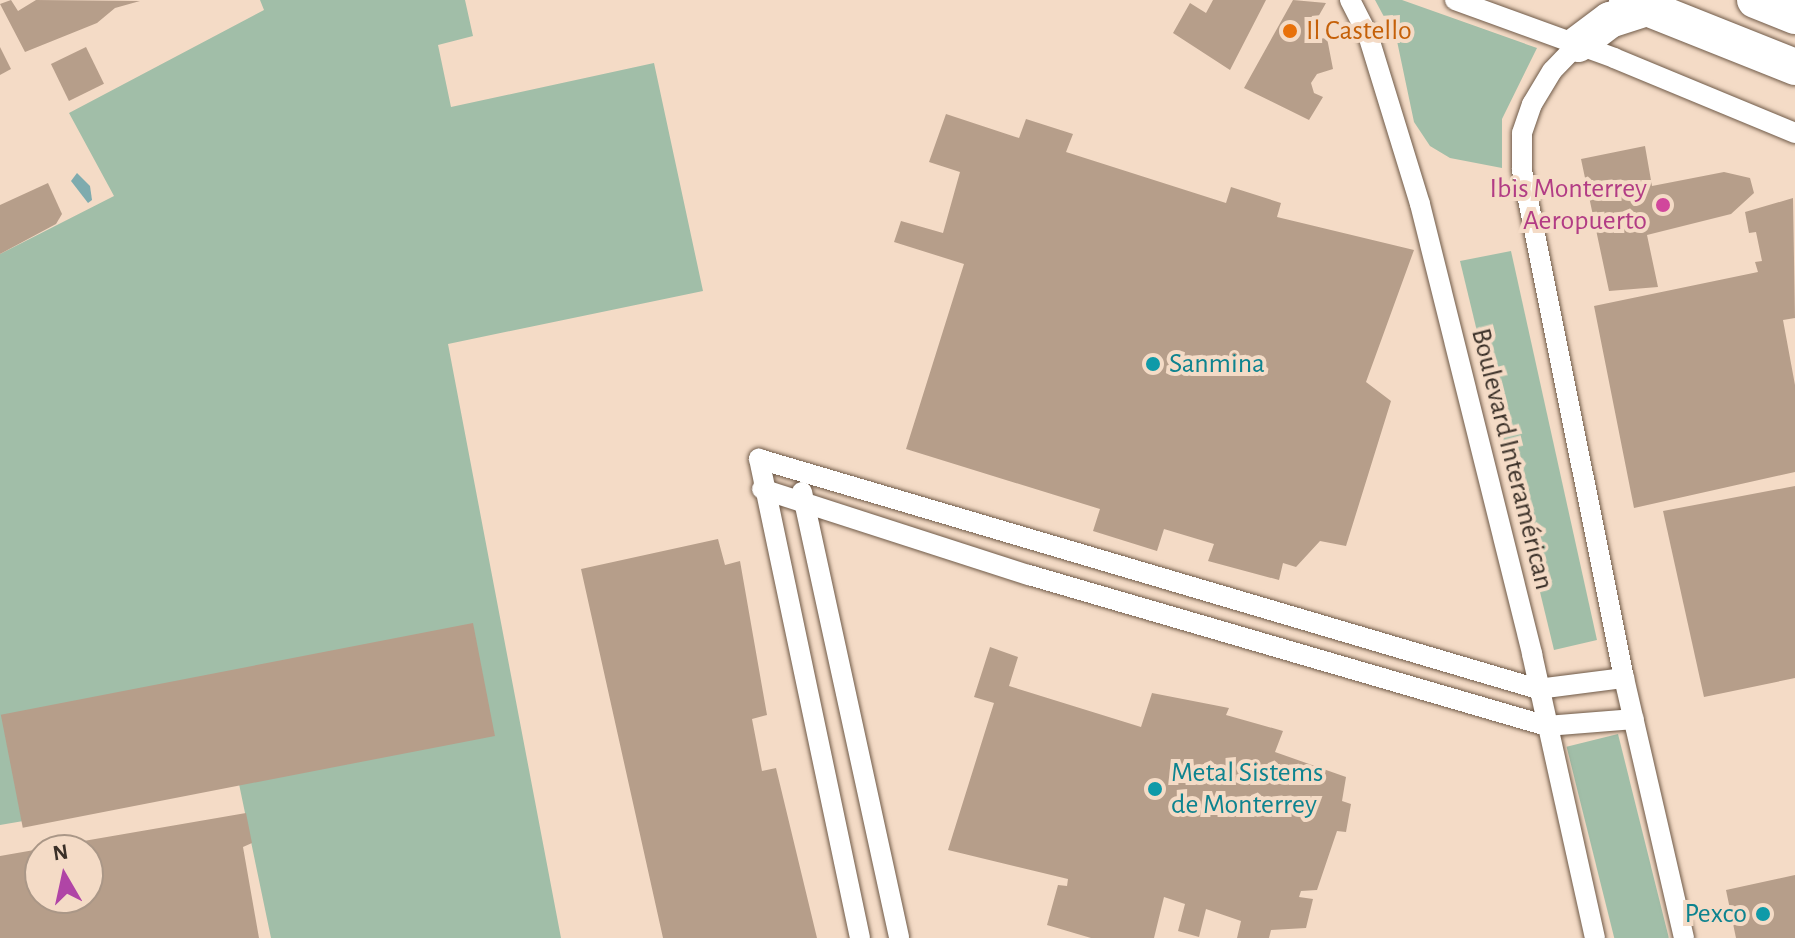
<!DOCTYPE html>
<meta charset="utf-8">
<style>
body{margin:0}
#map{position:relative;width:1795px;height:938px;overflow:hidden;background:#f4dbc6;font-family:"Alegreya Sans",sans-serif}
div>[style]{position:absolute}
.green>*{inset:0;background:#a1bea8;transform-origin:0 0}
.water>*{inset:0;background:#7eabae}
.building>*{inset:0;background:#b69e8a;transform-origin:0 0}
.roads{filter:drop-shadow(0 0 2px #6f5a48) drop-shadow(0 0 2px #6f5a48)}
.street>*{height:20px;margin:-10px;padding:0 10px;transform-origin:10px;border-radius:10px;background:#fff}
.highway>*{height:36px;margin:-18px;padding:0 18px;transform-origin:18px;border-radius:18px;background:#fff}
.dots>*{width:22px;height:22px;translate:-50% -50%;box-sizing:border-box;border:4px solid #f4dbc6;border-radius:50%}
span{translate:-50% -50%;white-space:nowrap;text-align:center;line-height:1.15;-webkit-text-stroke:8px #f4dbc6;paint-order:stroke}
.food-label{font-size:28px;color:#c56008}
.left{translate:0 -50%;text-align:left}
.hotel-label{font-size:28px;color:#b23c85}
.right{translate:-100% -50%;text-align:right}
.culture-label{font-size:28px;color:#0d838f}
.street-label{font-size:28px;color:#3a3028}
.north{position:absolute;left:24px;top:834px;width:80px;height:80px;box-sizing:border-box;background:#f4dbc6;border:2px solid #aa9787;border-radius:50%;rotate:351deg;font-size:22px;font-weight:700;line-height:32px;text-align:center;color:#3a3028}
.north::after{content:'';display:block;margin:auto;width:28px;height:36px;background:#b045a6;clip-path:polygon(50% 0,100% 100%,50% 72%,0 100%)}
</style>
<div id="map">
<div class="green">
<i style="clip-path:polygon(260px 0,465px 0,473px 36px,438px 45px,451px 107px,654px 63px,703px 291px,448px 344px,561px 938px,271px 938px,239px 784px,0 825px,0 254px,114px 196px,69px 113px,264px 10px)"></i>
<i style="clip-path:polygon(1375px 0,1402px 0,1537px 48px,1502px 119px,1502px 168px,1450px 158px,1430px 146px,1414px 122px,1397px 41px)"></i>
<i style="clip-path:polygon(1511px 251px,1597px 640px,1554px 650px,1460px 261px)"></i>
<i style="left:1618px;top:734px;width:210px;height:53px;rotate:76deg"></i>
</div>
<div class="water">
<i style="clip-path:polygon(77px 173px,90px 186px,92px 200px,88px 203px,71px 181px)"></i>
</div>
<div class="building">
<i style="clip-path:polygon(11px 0,18px 11px,36px 0,140px 1px,115px 8px,97px 23px,25px 52px,0 4px)"></i>
<i style="clip-path:polygon(1213px 0,1266px 0,1230px 70px,1173px 33px,1190px 3px,1206px 13px)"></i>
<i style="clip-path:polygon(1293px 0,1326px 3px,1305px 40px,1327px 38px,1333px 69px,1317px 74px,1311px 83px,1314px 93px,1323px 97px,1309px 120px,1244px 88px)"></i>
<i style="clip-path:polygon(0 47px,11px 69px,0 75px)"></i>
<i style="left:86px;top:47px;width:41px;height:39px;rotate:64deg"></i>
<i style="clip-path:polygon(946px 114px,1019px 138px,1026px 119px,1073px 134px,1066px 152px,1226px 203px,1231px 187px,1281px 203px,1277px 217px,1414px 250px,1366px 382px,1391px 401px,1346px 546px,1320px 541px,1296px 567px,1283px 563px,1279px 580px,1208px 561px,1214px 544px,1164px 529px,1157px 551px,1093px 531px,1100px 509px,906px 449px,964px 264px,894px 242px,901px 221px,943px 233px,960px 172px,929px 162px)"></i>
<i style="clip-path:polygon(1645px 146px,1652px 186px,1724px 172px,1750px 178px,1754px 193px,1731px 214px,1647px 235px,1658px 287px,1609px 291px,1581px 159px)"></i>
<i style="clip-path:polygon(48px 183px,62px 214px,56px 224px,0 254px,0 205px)"></i>
<i style="clip-path:polygon(1793px 198px,1795px 318px,1783px 320px,1795px 385px,1795px 472px,1634px 508px,1594px 306px,1758px 272px,1755px 262px,1762px 261px,1756px 232px,1749px 233px,1745px 212px)"></i>
<i style="clip-path:polygon(1795px 486px,1795px 678px,1704px 697px,1663px 511px)"></i>
<i style="clip-path:polygon(718px 539px,725px 565px,740px 561px,767px 715px,752px 719px,762px 771px,776px 768px,817px 938px,663px 938px,581px 569px)"></i>
<i style="left:473px;top:623px;width:115px;height:481px;rotate:79deg"></i>
<i style="clip-path:polygon(990px 647px,1018px 657px,1009px 686px,1141px 727px,1152px 693px,1229px 708px,1226px 715px,1283px 731px,1275px 752px,1346px 777px,1342px 801px,1351px 804px,1346px 832px,1337px 831px,1317px 890px,1301px 891px,1299px 897px,1313px 899px,1306px 928px,1271px 930px,1269px 938px,1237px 938px,1241px 921px,1206px 909px,1199px 937px,1178px 931px,1185px 904px,1164px 897px,1154px 938px,1091px 938px,1047px 925px,1058px 885px,1067px 886px,1068px 879px,948px 850px,994px 703px,974px 697px)"></i>
<i style="clip-path:polygon(246px 813px,252px 843px,243px 847px,259px 938px,0 938px,0 856px,40px 849px,40px 898px,88px 898px,88px 850px,43px 848px)"></i>
<i style="clip-path:polygon(1795px 875px,1795px 938px,1736px 938px,1726px 890px)"></i>
</div>
<div class="roads">
<div class="street">
<i style="left:1350px;top:0;width:39px;rotate:63deg"></i>
<i style="left:1368px;top:35px;width:177px;rotate:72.9deg"></i>
<i style="left:1420px;top:204px;width:464px;rotate:76deg"></i>
<i style="left:1532px;top:654px;width:291px;rotate:77.5deg"></i>
<i style="left:1455px;top:0;width:169px;rotate:20deg"></i>
<i style="left:1614px;top:58px;width:196px;rotate:22.5deg"></i>
<i style="left:1578px;top:44px;width:37px;rotate:134deg"></i>
<i style="left:1552px;top:71px;width:39px;rotate:121deg"></i>
<i style="left:1532px;top:104px;width:31px;rotate:109deg"></i>
<i style="left:1522px;top:133px;width:37px;rotate:90deg"></i>
<i style="left:1522px;top:170px;width:518px;rotate:78.65deg"></i>
<i style="left:1624px;top:678px;width:267px;rotate:77deg"></i>
<i style="left:762px;top:489px;width:281px;rotate:17.9deg"></i>
<i style="left:1029px;top:575px;width:540px;rotate:16.25deg"></i>
<i style="left:1547px;top:726px;width:87px;rotate:-4.6deg"></i>
<i style="left:802px;top:492px;width:456px;rotate:77.7deg"></i>
<i style="left:860px;top:938px;width:490px;rotate:-101.9deg"></i>
<i style="left:759px;top:459px;width:812px;rotate:16.45deg"></i>
<i style="left:1538px;top:689px;width:87px;rotate:-7.3deg"></i>
</div>
<div class="highway">
<i style="left:1627px;top:0;width:181px;rotate:21.7deg"></i>
<i style="left:1755px;top:0;width:43px;rotate:21.8deg"></i>
<i style="left:1578px;top:44px;width:40px;rotate:-37deg"></i>
<i style="left:1610px;top:20px;width:39px;rotate:-18deg"></i>
</div>
</div>
<div class="dots">
<i style="left:1290px;top:31px;background:#e8710a"></i>
<i style="left:1663px;top:205px;background:#d1479c"></i>
<i style="left:1153px;top:364px;background:#0f9aa8"></i>
<i style="left:1155px;top:789px;background:#0f9aa8"></i>
<i style="left:1763px;top:914px;background:#0f9aa8"></i>
</div>
<div class="food-label">
<span class="left" style="left:1306px;top:31px">Il Castello</span>
</div>
<div class="hotel-label">
<span class="right" style="left:1647px;top:205px">Ibis Monterrey<br>Aeropuerto</span>
</div>
<div class="culture-label">
<span class="left" style="left:1169px;top:364px">Sanmina</span>
<span class="left" style="left:1171px;top:789px">Metal Sistems<br>de Monterrey</span>
<span class="right" style="left:1747px;top:914px">Pexco</span>
</div>
<div class="street-label">
<span style="left:1512px;top:459px;rotate:76deg">Boulevard Interamérican</span>
</div>
<div class="north">N</div>
</div>
